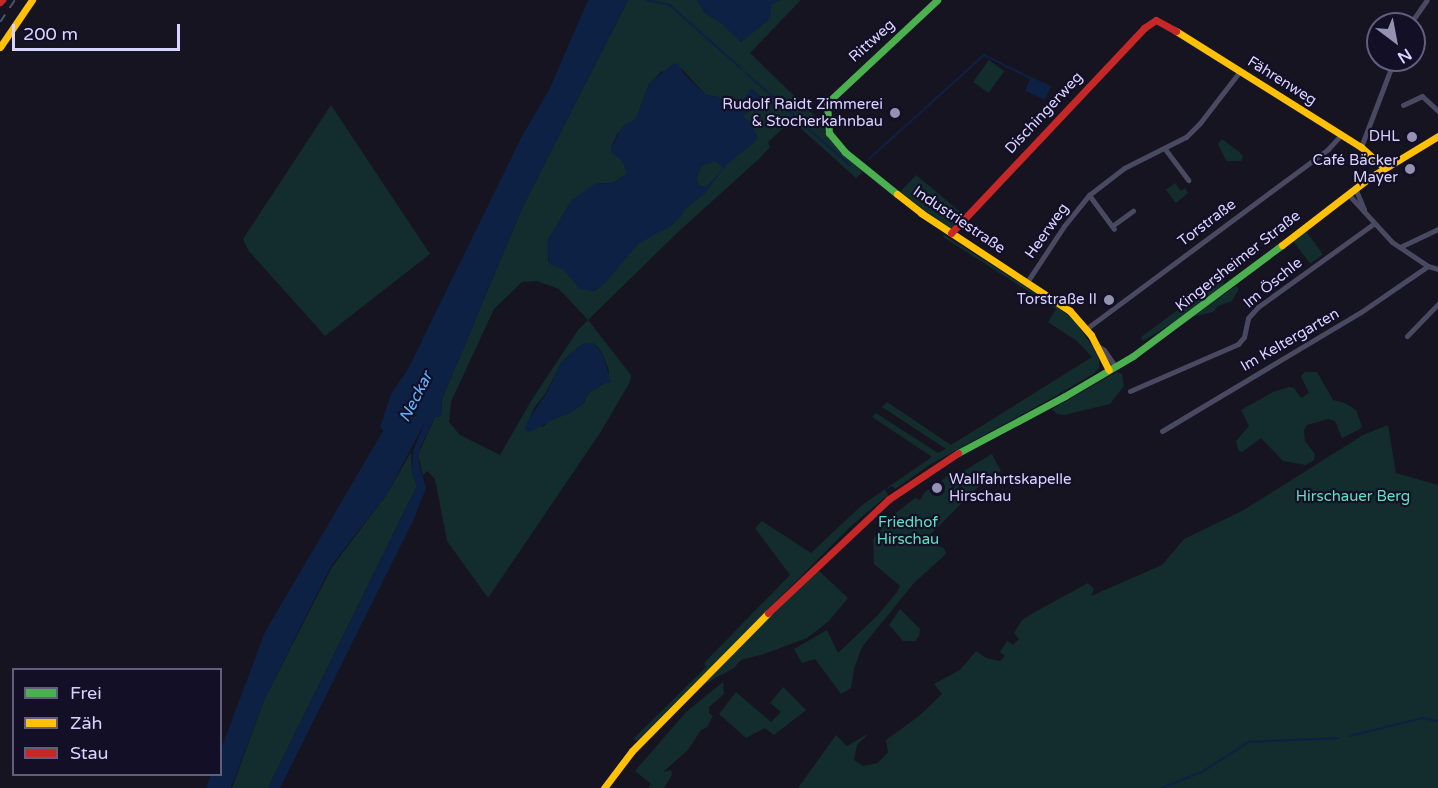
<!DOCTYPE html>
<meta charset="utf-8">
<style>
body{margin:0}
#map{position:relative;width:1438px;height:788px;overflow:hidden;background:#161421;font-family:"Varela Round",sans-serif}
div>[style]{position:absolute}
.green>*{inset:0;background:#132c2d;transform-origin:0 0}
.water>*{inset:0;background:#0d2144;transform-origin:0 0}
.stream>*{height:1.5px;margin:-0.75px;padding:0 0.75px;transform-origin:0.75px;border-radius:0.75px;background:#0d2144}
.street>*{height:5px;margin:-2.5px;padding:0 2.5px;transform-origin:2.5px;border-radius:2.5px;background:#4a4962}
.fast>*{height:7px;margin:-3.5px;padding:0 3.5px;transform-origin:3.5px;border-radius:3.5px;background:#4caf50}
.slow>*{height:7px;margin:-3.5px;padding:0 3.5px;transform-origin:3.5px;border-radius:3.5px;background:#ffc107}
.jam>*{height:7px;margin:-3.5px;padding:0 3.5px;transform-origin:3.5px;border-radius:3.5px;background:#c62828}
.rail>*{height:1.5px;margin-top:-0.75px;transform-origin:0;background:repeating-linear-gradient(90deg,#43596b 0 9px,transparent 0 17px)}
.dots>*{width:16px;height:16px;translate:-50% -50%;box-sizing:border-box;border:3px solid #130f26;border-radius:50%}
span{translate:-50% -50%;white-space:nowrap;text-align:center;line-height:1.15;-webkit-text-stroke:4.5px #130f26;paint-order:stroke}
.street-label{font-size:15px;color:#d9d4ff}
.poi-label{font-size:15px;color:#d9d4ff}
.right{translate:-100% -50%;text-align:right}
.left{translate:0 -50%;text-align:left}
.park-label{font-size:15px;color:#5fe0c0}
.water-label{font-size:16px;color:#62b6ff;font-style:italic}
.legend{position:absolute;left:12px;top:668px;width:210px;height:108px;box-sizing:border-box;background:#130f26;border:2px solid #625e7d;margin:0;padding:8px 10px;list-style:none;font-size:18px;color:#d9d4ff}
.legend li{display:flex;align-items:center;gap:12px;height:30px}
.legend b{width:30px;border:2px solid #625e7d}
.north{position:absolute;left:1366px;top:12px;width:60px;height:60px;box-sizing:border-box;background:#130f26;border:2px solid #625e7d;border-radius:50%;rotate:148deg;font-size:16px;font-weight:700;line-height:24px;text-align:center;color:#d9d4ff}
.north::after{content:'';display:block;margin:auto;width:21px;height:27px;background:#9591b1;clip-path:polygon(50% 0,100% 100%,50% 72%,0 100%)}
.scale{position:absolute;left:12px;top:24px;width:168px;height:27px;box-sizing:border-box;border:3px solid #d9d4ff;border-top:0;padding-left:8px;font-size:18px;line-height:21px;white-space:nowrap;color:#d9d4ff;-webkit-text-stroke:4px #130f26;paint-order:stroke}
</style>
<div id="map">
<div class="green">
<i style="clip-path:polygon(evenodd,628px 0,697px 0,705px 13px,723px 24px,741px 42px,769px 19px,771px 4px,780px 0,801px 0,750px 53px,822px 123px,834px 145px,863px 172px,856px 178px,797px 125px,793px 127px,797px 123px,793px 119px,768px 142px,770px 147px,760px 158px,677px 233px,588px 320px,631px 375px,630px 382px,600px 433px,488px 598px,447px 541px,435px 479px,427px 471px,423px 475px,418px 455px,435px 417px,441px 416px,442px 399px,523px 206px,628px 0,681px 68px,706px 95px,718px 97px,729px 105px,742px 102px,752px 89px,763px 99px,764px 111px,755px 108px,744px 113px,744px 119px,752px 124px,745px 149px,726px 164px,704px 194px,684px 209px,672px 225px,639px 242px,600px 287px,594px 291px,585px 289px,563px 269px,548px 261px,549px 238px,572px 200px,600px 183px,612px 183px,626px 175px,627px 172px,623px 162px,611px 148px,617px 134px,636px 119px,649px 84px,661px 72px,681px 68px,628px 0,537px 281px,559px 289px,588px 320px,578px 330px,531px 401px,500px 455px,460px 435px,449px 422px,451px 402px,494px 309px,522px 282px,537px 281px,628px 0,587px 343px,597px 346px,603px 355px,609px 371px,607px 382px,588px 393px,584px 403px,571px 412px,550px 420px,544px 426px,525px 429px,534px 408px,545px 394px,562px 362px,578px 347px,587px 343px)"></i>
<i style="left:989px;top:60px;width:19px;height:27px;rotate:36deg"></i>
<i style="clip-path:polygon(331px 105px,430px 254px,325px 336px,248px 250px,243px 239px)"></i>
<i style="clip-path:polygon(1222px 139px,1238px 151px,1243px 156px,1241px 161px,1226px 161px,1218px 144px)"></i>
<i style="clip-path:polygon(714px 160px,724px 168px,707px 187px,699px 186px,696px 179px,701px 166px)"></i>
<i style="clip-path:polygon(916px 175px,964px 215px,949px 231px,897px 195px)"></i>
<i style="clip-path:polygon(1175px 183px,1181px 191px,1185px 188px,1188px 193px,1176px 203px,1166px 190px)"></i>
<i style="left:1306px;top:231px;width:29px;height:16px;rotate:54deg"></i>
<i style="clip-path:polygon(944px 235px,1058px 307px,1074px 320px,1093px 347px,1099px 360px,1099px 368px,1093px 374px,1052px 398px,931px 464px,895px 489px,892px 486px,885px 490px,888px 495px,851px 526px,637px 741px,633px 739px,706px 667px,704px 663px,790px 575px,755px 528px,762px 521px,811px 553px,862px 505px,932px 457px,872px 417px,876px 413px,938px 453px,946px 449px,882px 407px,887px 402px,951px 445px,1092px 357px,1077px 341px,1048px 322px,1056px 309px,943px 237px)"></i>
<i style="clip-path:polygon(1217px 271px,1222px 271px,1226px 275px,1222px 287px,1176px 321px,1143px 341px,1141px 337px,1205px 290px)"></i>
<i style="clip-path:polygon(1236px 286px,1239px 289px,1232px 301px,1218px 306px,1213px 312px,1192px 317px)"></i>
<i style="clip-path:polygon(1117px 372px,1122px 374px,1124px 386px,1110px 404px,1064px 415px,1057px 414px,1052px 409px)"></i>
<i style="clip-path:polygon(1305px 372px,1317px 372px,1333px 400px,1345px 403px,1356px 410px,1362px 426px,1360px 429px,1342px 438px,1335px 421px,1328px 419px,1307px 425px,1304px 430px,1305px 441px,1315px 454px,1314px 460px,1306px 465px,1283px 461px,1261px 438px,1242px 452px,1238px 450px,1236px 441px,1249px 426px,1241px 410px,1273px 392px,1289px 387px,1294px 388px,1301px 398px,1309px 393px,1302px 379px,1301px 376px)"></i>
<i style="clip-path:polygon(1388px 425px,1396px 473px,1438px 485px,1438px 788px,798px 788px,836px 735px,847px 746px,869px 733px,857px 745px,854px 760px,863px 766px,878px 763px,888px 752px,886px 740px,919px 716px,942px 694px,934px 684px,960px 670px,976px 651px,986px 658px,1000px 661px,1005px 656px,1000px 652px,1007px 641px,1013px 645px,1019px 639px,1014px 633px,1022px 620px,1035px 612px,1088px 583px,1094px 589px,1091px 596px,1162px 565px,1184px 539px,1242px 511px,1363px 435px)"></i>
<i style="clip-path:polygon(411px 452px,412px 472px,417px 486px,268px 788px,232px 788px,264px 700px,332px 567px,387px 494px)"></i>
<i style="clip-path:polygon(992px 454px,1001px 471px,977px 488px,928px 537px,933px 544px,944px 548px,946px 554px,914px 583px,862px 647px,854px 669px,851px 688px,841px 694px,815px 659px,802px 663px,794px 649px,827px 630px,838px 653px,877px 616px,897px 592px,900px 586px,874px 564px,873px 539px,892px 516px,915px 498px,920px 500px,925px 492px,949px 475px,962px 472px)"></i>
<i style="clip-path:polygon(817px 569px,848px 598px,829px 621px,807px 638px,764px 654px,741px 660px,734px 668px,703px 685px)"></i>
<i style="clip-path:polygon(900px 609px,920px 629px,919px 636px,915px 641px,903px 641px,889px 625px)"></i>
<i style="clip-path:polygon(723px 682px,724px 694px,709px 707px,709px 713px,713px 716px,707px 727px,701px 730px,688px 750px,663px 772px,671px 770px,672px 775px,664px 788px,648px 788px,651px 784px,635px 771px,686px 712px)"></i>
<i style="clip-path:polygon(783px 687px,806px 710px,774px 735px,765px 728px,746px 738px,719px 714px,736px 692px,771px 722px,781px 712px,770px 703px)"></i>
</div>
<div class="water">
<i style="clip-path:polygon(588px 0,628px 0,523px 206px,442px 399px,441px 416px,435px 417px,421px 446px,418px 460px,426px 488px,413px 521px,280px 788px,268px 788px,417px 486px,412px 472px,413px 451px,426px 420px,387px 494px,331px 566px,264px 700px,231px 788px,206px 788px,211px 775px,220px 774px,221px 749px,265px 632px,383px 431px,380px 427px,391px 394px,408px 369px,521px 138px,550px 88px)"></i>
<i style="clip-path:polygon(697px 0,780px 0,771px 4px,770px 19px,741px 42px,722px 24px,705px 13px)"></i>
<i style="clip-path:polygon(evenodd,674px 63px,678px 64px,685px 75px,706px 95px,718px 97px,729px 105px,742px 102px,750px 90px,754px 90px,768px 106px,764px 111px,751px 109px,743px 116px,752px 124px,757px 136px,756px 141px,727px 164px,704px 194px,684px 209px,683px 214px,672px 225px,638px 244px,606px 282px,594px 291px,580px 289px,563px 269px,549px 264px,547px 244px,549px 238px,572px 200px,595px 184px,612px 183px,626px 175px,627px 171px,623px 162px,612px 153px,611px 148px,622px 127px,636px 119px,649px 84px,674px 63px,715px 161px,723px 168px,707px 187px,699px 186px,696px 179px,701px 166px,715px 161px)"></i>
<i style="left:1031px;top:77px;width:22px;height:15px;rotate:24deg"></i>
<i style="clip-path:polygon(587px 343px,594px 343px,603px 355px,611px 383px,605px 383px,588px 393px,584px 403px,571px 412px,528px 432px,525px 429px,527px 422px,546px 394px,562px 362px,578px 347px)"></i>
</div>
<div class="stream">
<i style="left:647px;top:0;width:24px;rotate:12deg"></i>
<i style="left:670px;top:5px;width:96px;rotate:41.6deg"></i>
<i style="left:745px;top:72px;width:67px;rotate:41.3deg"></i>
<i style="left:802px;top:123px;width:64px;rotate:41.2deg"></i>
<i style="left:869px;top:159px;width:155px;rotate:-42.1deg"></i>
<i style="left:984px;top:55px;width:52px;rotate:26.1deg"></i>
<i style="left:1350px;top:736px;width:75px;rotate:-13.9deg"></i>
<i style="left:1423px;top:718px;width:15px;rotate:11deg"></i>
<i style="left:1162px;top:788px;width:43px;rotate:-21.8deg"></i>
<i style="left:1202px;top:772px;width:56px;rotate:-32.6deg"></i>
<i style="left:1249px;top:742px;width:89px;rotate:-2.6deg"></i>
</div>
<div class="street">
<i style="left:1410px;top:24px;width:29px;rotate:-55deg"></i>
<i style="left:1403px;top:105px;width:21px;rotate:-25deg"></i>
<i style="left:1422px;top:96px;width:22px;rotate:43deg"></i>
<i style="left:1361px;top:147px;width:93px;rotate:-69.2deg"></i>
<i style="left:1165px;top:149px;width:39px;rotate:53deg"></i>
<i style="left:1355px;top:188px;width:23px;rotate:67deg"></i>
<i style="left:1348px;top:194px;width:65px;rotate:47.5deg"></i>
<i style="left:1392px;top:242px;width:43px;rotate:33.7deg"></i>
<i style="left:1428px;top:266px;width:10px;rotate:17deg"></i>
<i style="left:1089px;top:195px;width:42px;rotate:53.7deg"></i>
<i style="left:1112px;top:226px;width:26px;rotate:-36deg"></i>
<i style="left:1400px;top:247px;width:42px;rotate:-25.3deg"></i>
<i style="left:1027px;top:282px;width:67px;rotate:-56.5deg"></i>
<i style="left:1064px;top:226px;width:40px;rotate:-51deg"></i>
<i style="left:1089px;top:195px;width:44px;rotate:-37.6deg"></i>
<i style="left:1124px;top:168px;width:69px;rotate:-26.6deg"></i>
<i style="left:1186px;top:137px;width:20px;rotate:-45deg"></i>
<i style="left:1200px;top:123px;width:66px;rotate:-52.4deg"></i>
<i style="left:1086px;top:329px;width:302px;rotate:-36.6deg"></i>
<i style="left:1328px;top:149px;width:19px;rotate:-47deg"></i>
<i style="left:1407px;top:336px;width:45px;rotate:-45.9deg"></i>
<i style="left:1098px;top:346px;width:7px;rotate:34deg"></i>
<i style="left:1104px;top:350px;width:19px;rotate:55deg"></i>
<i style="left:1130px;top:391px;width:118px;rotate:-23.5deg"></i>
<i style="left:1238px;top:344px;width:9px;rotate:-49deg"></i>
<i style="left:1244px;top:337px;width:19px;rotate:-78deg"></i>
<i style="left:1248px;top:318px;width:15px;rotate:-48deg"></i>
<i style="left:1258px;top:307px;width:142px;rotate:-35.8deg"></i>
<i style="left:1162px;top:431px;width:232px;rotate:-30.9deg"></i>
<i style="left:1361px;top:312px;width:81px;rotate:-34.5deg"></i>
</div>
<div class="fast">
<i style="left:897px;top:194px;width:67px;rotate:-141.1deg"></i>
<i style="left:845px;top:152px;width:25px;rotate:-130deg"></i>
<i style="left:829px;top:133px;width:30px;rotate:-94deg"></i>
<i style="left:827px;top:103px;width:151px;rotate:-43.1deg"></i>
<i style="left:958px;top:453px;width:121px;rotate:-28deg"></i>
<i style="left:1065px;top:396px;width:79px;rotate:-30.5deg"></i>
<i style="left:1133px;top:356px;width:186px;rotate:-36.7deg"></i>
</div>
<div class="slow">
<i style="left:1176px;top:31px;width:218px;rotate:32.1deg"></i>
<i style="left:1361px;top:147px;width:31px;rotate:42deg"></i>
<i style="left:0;top:47px;width:57px;rotate:-55.8deg"></i>
<i style="left:897px;top:194px;width:31px;rotate:38deg"></i>
<i style="left:921px;top:213px;width:178px;rotate:33.3deg"></i>
<i style="left:1070px;top:311px;width:32px;rotate:49deg"></i>
<i style="left:1091px;top:335px;width:39px;rotate:63deg"></i>
<i style="left:1282px;top:245px;width:110px;rotate:-37.6deg"></i>
<i style="left:1369px;top:178px;width:81px;rotate:-31.3deg"></i>
<i style="left:604px;top:788px;width:46px;rotate:-52.9deg"></i>
<i style="left:632px;top:751px;width:194px;rotate:-45.4deg"></i>
</div>
<div class="jam">
<i style="left:0;top:2px;width:3px;rotate:-45deg"></i>
<i style="left:951px;top:233px;width:282px;rotate:-46.7deg"></i>
<i style="left:1144px;top:28px;width:14px;rotate:-34deg"></i>
<i style="left:1156px;top:20px;width:23px;rotate:29deg"></i>
<i style="left:768px;top:613px;width:166px;rotate:-43.3deg"></i>
<i style="left:889px;top:499px;width:83px;rotate:-33.7deg"></i>
</div>
<div class="rail">
<i style="left:0;top:22px;width:27px;rotate:-56deg"></i>
</div>
<div class="dots">
<i style="left:895px;top:113px;background:#9591b1"></i>
<i style="left:1412px;top:137px;background:#9591b1"></i>
<i style="left:1410px;top:169px;background:#9591b1"></i>
<i style="left:1109px;top:300px;background:#9591b1"></i>
<i style="left:937px;top:488px;background:#9591b1"></i>
</div>
<div class="street-label">
<span style="left:872px;top:41px;rotate:-42deg">Rittweg</span>
<span style="left:1282px;top:81px;rotate:32deg">Fährenweg</span>
<span style="left:1044px;top:113px;rotate:-47deg">Dischingerweg</span>
<span style="left:959px;top:220px;rotate:34deg">Industriestraße</span>
<span style="left:1207px;top:223px;rotate:-37deg">Torstraße</span>
<span style="left:1047px;top:231px;rotate:-55deg">Heerweg</span>
<span style="left:1238px;top:261px;rotate:-38deg">Kingersheimer Straße</span>
<span style="left:1273px;top:283px;rotate:-39deg">Im Öschle</span>
<span style="left:1290px;top:340px;rotate:-30deg">Im Keltergarten</span>
</div>
<div class="poi-label">
<span class="right" style="left:883px;top:113px">Rudolf Raidt Zimmerei<br>&amp; Stocherkahnbau</span>
<span class="right" style="left:1400px;top:137px">DHL</span>
<span class="right" style="left:1398px;top:169px">Café Bäcker<br>Mayer</span>
<span class="right" style="left:1097px;top:300px">Torstraße II</span>
<span class="left" style="left:949px;top:488px">Wallfahrtskapelle<br>Hirschau</span>
</div>
<div class="park-label">
<span style="left:1353px;top:497px">Hirschauer Berg</span>
<span style="left:908px;top:531px">Friedhof<br>Hirschau</span>
</div>
<div class="water-label">
<span style="left:416px;top:397px;rotate:-63deg">Neckar</span>
</div>
<ul class="legend">
<li><b style="height:8px;background:#4caf50"></b>Frei</li>
<li><b style="height:8px;background:#ffc107"></b>Zäh</li>
<li><b style="height:8px;background:#c62828"></b>Stau</li>
</ul>
<div class="north">N</div>
<div class="scale">200 m</div>
</div>
